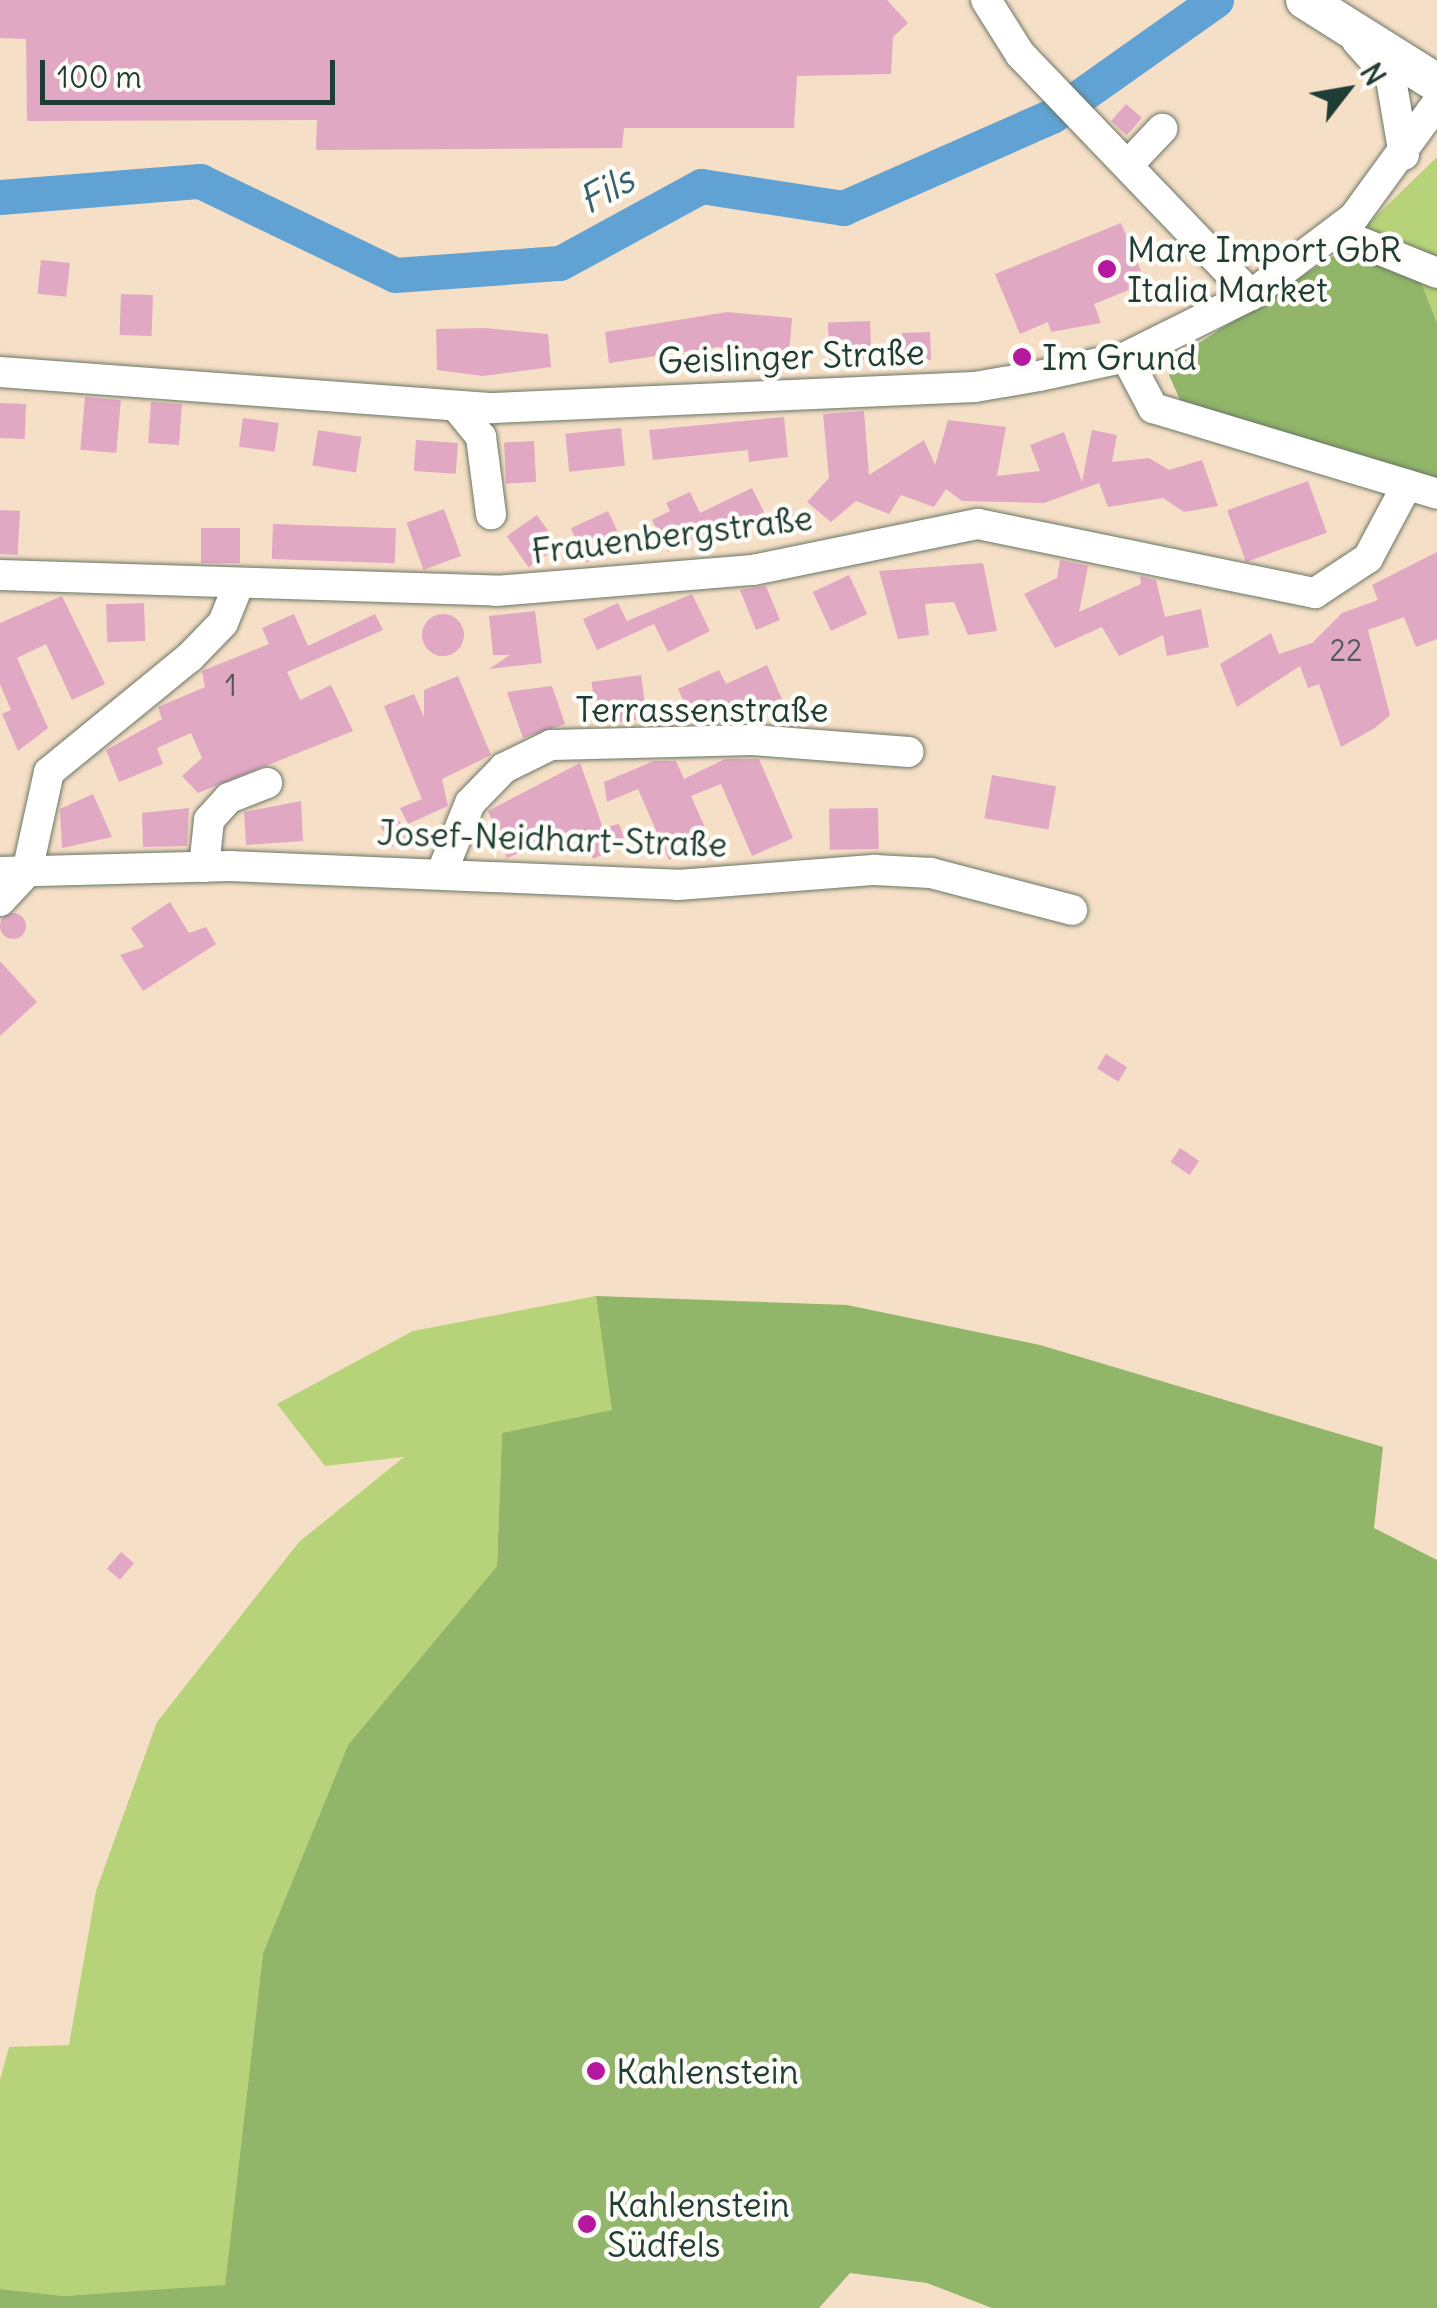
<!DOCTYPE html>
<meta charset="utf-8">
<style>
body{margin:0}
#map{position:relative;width:1437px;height:2308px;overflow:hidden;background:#f5dfc6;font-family:Delius,sans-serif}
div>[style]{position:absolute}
.green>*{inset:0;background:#b7d379}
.forest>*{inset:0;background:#91b569}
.river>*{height:35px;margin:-17.5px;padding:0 17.5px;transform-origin:17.5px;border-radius:17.5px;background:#5fa2d3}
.building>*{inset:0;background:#e1a8c4;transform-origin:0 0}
.round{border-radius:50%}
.roads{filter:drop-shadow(0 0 2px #6a7667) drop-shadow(0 0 2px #6a7667)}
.minor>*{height:30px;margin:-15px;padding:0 15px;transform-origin:15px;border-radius:15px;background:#fff}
.major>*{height:38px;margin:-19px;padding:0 19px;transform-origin:19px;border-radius:19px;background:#fff}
.dots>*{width:28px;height:28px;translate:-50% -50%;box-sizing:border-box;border:5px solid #fdfcf7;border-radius:50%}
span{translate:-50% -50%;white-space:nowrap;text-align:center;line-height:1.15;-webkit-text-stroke:9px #fdfcf7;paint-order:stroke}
.number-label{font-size:30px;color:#505858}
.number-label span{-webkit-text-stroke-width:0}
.poi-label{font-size:35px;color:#1f3d34}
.left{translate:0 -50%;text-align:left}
.street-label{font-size:35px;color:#1f3d34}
.water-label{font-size:38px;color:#35606c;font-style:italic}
.north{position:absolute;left:1297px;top:40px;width:100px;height:100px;-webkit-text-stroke:8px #fdfcf7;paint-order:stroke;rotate:59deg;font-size:28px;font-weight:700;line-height:40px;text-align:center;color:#1f3d34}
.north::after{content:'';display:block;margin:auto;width:35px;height:45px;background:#1f3d34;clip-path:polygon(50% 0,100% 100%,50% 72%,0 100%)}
.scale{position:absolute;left:40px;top:60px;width:295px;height:45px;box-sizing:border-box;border:5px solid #1f3d34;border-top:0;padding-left:12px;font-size:30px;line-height:35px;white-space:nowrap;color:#1f3d34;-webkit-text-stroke:8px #fdfcf7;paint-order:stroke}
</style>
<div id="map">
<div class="green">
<i style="clip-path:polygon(1437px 157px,1437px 323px,1421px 282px,1375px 255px,1338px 253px)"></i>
<i style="clip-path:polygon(596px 1296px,613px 1411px,502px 1433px,497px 1566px,348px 1745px,263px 1953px,225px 2286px,64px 2296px,0 2289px,0 2080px,9px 2047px,69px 2045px,96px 1891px,157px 1722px,299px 1542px,404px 1457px,325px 1466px,277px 1404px,413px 1331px)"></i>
</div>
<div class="forest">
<i style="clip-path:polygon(1338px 253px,1375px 255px,1421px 282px,1437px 323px,1437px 481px,1180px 400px,1169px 375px,1182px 354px)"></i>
<i style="clip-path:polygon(596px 1296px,847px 1305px,1040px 1345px,1383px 1447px,1374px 1528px,1437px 1560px,1437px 2308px,992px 2308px,927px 2283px,850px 2273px,819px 2308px,0 2308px,0 2289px,64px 2296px,225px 2285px,263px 1953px,348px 1745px,497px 1566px,502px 1433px,612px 1410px)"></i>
</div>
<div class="river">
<i style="left:0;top:197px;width:201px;rotate:-4.6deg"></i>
<i style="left:200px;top:181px;width:216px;rotate:25.7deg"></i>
<i style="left:395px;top:275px;width:165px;rotate:-4.2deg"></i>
<i style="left:560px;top:263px;width:161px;rotate:-28.6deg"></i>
<i style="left:701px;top:186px;width:144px;rotate:8.8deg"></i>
<i style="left:843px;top:208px;width:228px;rotate:-23.8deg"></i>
<i style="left:1052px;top:116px;width:201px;rotate:-35.3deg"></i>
</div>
<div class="building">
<i style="clip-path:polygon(0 0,887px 0,908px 23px,893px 37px,891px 74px,797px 76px,794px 128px,624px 128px,622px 148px,316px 150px,317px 120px,27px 121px,26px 39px,0 38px)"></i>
<i style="left:1126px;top:104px;width:21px;height:23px;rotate:41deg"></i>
<i style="clip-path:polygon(1121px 223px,1146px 283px,1094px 304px,1101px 323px,1051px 332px,1048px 322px,1020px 334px,995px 274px)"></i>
<i style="left:41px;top:260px;width:29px;height:34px;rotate:6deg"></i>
<i style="left:121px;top:294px;width:32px;height:41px;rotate:2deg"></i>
<i style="clip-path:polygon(727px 312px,792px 318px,789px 354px,718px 347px,609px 363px,605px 332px)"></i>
<i style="left:870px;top:321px;width:38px;height:42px;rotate:88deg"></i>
<i style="clip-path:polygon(485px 328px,548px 334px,551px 367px,483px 376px,437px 370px,436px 329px)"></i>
<i style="left:930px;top:332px;width:28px;height:28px;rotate:88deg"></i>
<i style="left:85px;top:397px;width:36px;height:53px;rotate:5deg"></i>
<i style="left:151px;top:402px;width:31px;height:41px;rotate:4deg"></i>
<i style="left:0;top:403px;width:26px;height:35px;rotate:2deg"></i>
<i style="clip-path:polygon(864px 411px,869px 475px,924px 440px,935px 465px,948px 420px,1006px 427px,997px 476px,1040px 471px,1030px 445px,1064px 432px,1082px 482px,1092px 430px,1117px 435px,1112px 462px,1149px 458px,1169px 470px,1202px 460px,1218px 506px,1184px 512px,1163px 498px,1108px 507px,1099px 483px,1044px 503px,962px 501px,946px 489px,934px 507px,901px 495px,889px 514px,856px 501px,831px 522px,807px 502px,829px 478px,823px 414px)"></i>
<i style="clip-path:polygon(784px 417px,788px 457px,749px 462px,748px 450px,653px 460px,649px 430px)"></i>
<i style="left:243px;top:418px;width:36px;height:29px;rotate:8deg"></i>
<i style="left:621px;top:428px;width:38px;height:56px;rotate:84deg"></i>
<i style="left:318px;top:430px;width:44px;height:36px;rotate:9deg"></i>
<i style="left:416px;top:440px;width:42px;height:31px;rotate:4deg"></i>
<i style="left:534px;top:441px;width:41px;height:30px;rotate:87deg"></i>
<i style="left:1308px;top:481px;width:55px;height:86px;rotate:70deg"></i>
<i style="clip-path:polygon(752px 488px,767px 518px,733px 533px,729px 523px,668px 552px,652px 520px,670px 511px,666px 503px,690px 492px,700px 513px)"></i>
<i style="clip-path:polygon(793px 508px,795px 533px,781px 536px,773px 516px)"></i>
<i style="left:444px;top:509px;width:50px;height:40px;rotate:70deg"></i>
<i style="left:0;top:510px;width:20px;height:44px;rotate:3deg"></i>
<i style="left:608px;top:511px;width:38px;height:41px;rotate:65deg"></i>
<i style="left:537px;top:515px;width:38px;height:37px;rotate:55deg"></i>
<i style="left:273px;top:524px;width:123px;height:35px;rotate:2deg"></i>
<i style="left:201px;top:528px;width:39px;height:35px"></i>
<i style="clip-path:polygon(1437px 552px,1437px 639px,1416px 647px,1404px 617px,1368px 630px,1390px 715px,1375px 728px,1341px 747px,1319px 684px,1308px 688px,1300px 666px,1237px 707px,1220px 664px,1271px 633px,1279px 654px,1312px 643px,1342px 613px,1378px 600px,1372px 585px)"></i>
<i style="clip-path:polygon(1060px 560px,1088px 566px,1079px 612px,1141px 584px,1140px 576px,1156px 580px,1165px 617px,1201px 609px,1209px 647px,1167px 656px,1163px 635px,1119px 656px,1102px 627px,1055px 648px,1024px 594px,1057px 578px)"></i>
<i style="clip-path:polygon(983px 563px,997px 631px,968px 635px,954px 602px,925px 604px,929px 635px,898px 639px,879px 571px)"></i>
<i style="left:849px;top:575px;width:43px;height:40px;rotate:65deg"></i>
<i style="clip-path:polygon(766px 586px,780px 620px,756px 630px,740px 590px)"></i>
<i style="clip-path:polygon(692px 594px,710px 631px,668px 652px,654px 624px,597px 650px,583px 619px,618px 603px,627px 621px)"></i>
<i style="clip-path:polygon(62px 596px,105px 684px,72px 700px,46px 644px,17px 658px,48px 728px,18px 751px,2px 714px,11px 710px,0 684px,0 623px)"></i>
<i style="left:144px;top:603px;width:38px;height:38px;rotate:88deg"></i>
<i style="clip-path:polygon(535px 611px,542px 663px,489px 669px,510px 655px,493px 655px,489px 616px)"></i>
<i class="round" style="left:422px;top:614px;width:42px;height:42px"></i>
<i style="clip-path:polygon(294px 614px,308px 646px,375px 614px,383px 630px,287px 672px,300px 700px,331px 685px,353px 731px,198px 793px,182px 776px,202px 758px,191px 733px,157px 748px,163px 764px,119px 782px,106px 750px,162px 719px,158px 707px,205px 687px,202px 671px,269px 644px,262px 628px)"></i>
<i style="clip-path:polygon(767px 665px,782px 699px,733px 722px,716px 710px,693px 721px,678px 689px,719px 670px,726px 684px)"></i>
<i style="left:641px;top:675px;width:44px;height:50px;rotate:82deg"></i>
<i style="clip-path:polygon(458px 676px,491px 755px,442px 779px,448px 806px,408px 824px,400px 808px,422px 799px,384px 706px,414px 694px,424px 717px,424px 690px)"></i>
<i style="clip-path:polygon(552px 686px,565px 724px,523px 738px,507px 692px)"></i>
<i style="clip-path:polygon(725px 759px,759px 759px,793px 838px,752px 856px,721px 784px,691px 796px,711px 841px,669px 860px,638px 789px,607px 802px,604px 782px,654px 761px,676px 761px,684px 779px)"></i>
<i style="clip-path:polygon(580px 763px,603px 828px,619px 824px,627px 844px,593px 859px,587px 845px,559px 855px,552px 839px,507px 858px,488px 811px)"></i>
<i style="left:992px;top:775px;width:65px;height:44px;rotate:10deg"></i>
<i style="clip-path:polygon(93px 794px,112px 837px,62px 848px,60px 809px)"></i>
<i style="clip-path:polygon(301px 801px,303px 841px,246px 845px,244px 812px)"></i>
<i style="clip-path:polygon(189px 808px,187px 846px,143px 847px,142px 813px)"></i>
<i style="left:878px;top:808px;width:41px;height:49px;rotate:89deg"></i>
<i style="left:397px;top:816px;width:25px;height:19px;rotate:63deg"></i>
<i style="clip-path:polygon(170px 902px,189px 933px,206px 927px,216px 944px,143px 991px,120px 955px,144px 947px,131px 928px)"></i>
<i class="round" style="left:0;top:913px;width:26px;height:26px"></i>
<i style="clip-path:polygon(0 961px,37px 1002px,0 1036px)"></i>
<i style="left:1106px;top:1054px;width:25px;height:17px;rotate:32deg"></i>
<i style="left:1180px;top:1148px;width:23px;height:17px;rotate:34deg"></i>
<i style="left:121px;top:1552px;width:17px;height:22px;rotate:40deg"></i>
</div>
<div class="roads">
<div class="minor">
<i style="left:986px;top:0;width:64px;rotate:57.8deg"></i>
<i style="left:1020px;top:54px;width:334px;rotate:46.2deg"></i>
<i style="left:1357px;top:41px;width:51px;rotate:48.2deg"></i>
<i style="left:1391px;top:79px;width:77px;rotate:80.3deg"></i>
<i style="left:1128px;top:165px;width:50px;rotate:-46.6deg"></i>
<i style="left:1338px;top:233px;width:107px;rotate:22deg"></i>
<i style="left:1126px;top:357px;width:58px;rotate:62.1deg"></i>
<i style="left:1153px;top:408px;width:297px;rotate:16.8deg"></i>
<i style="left:0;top:372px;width:494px;rotate:4.2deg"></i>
<i style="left:493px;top:408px;width:482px;rotate:-2.5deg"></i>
<i style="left:975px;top:387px;width:65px;rotate:-9.8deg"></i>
<i style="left:1039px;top:376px;width:89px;rotate:-12.3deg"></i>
<i style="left:1126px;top:357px;width:140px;rotate:-26.4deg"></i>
<i style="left:1251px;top:295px;width:129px;rotate:-37.1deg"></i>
<i style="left:1354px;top:217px;width:141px;rotate:-53.9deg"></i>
<i style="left:456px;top:406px;width:40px;rotate:51deg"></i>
<i style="left:481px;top:437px;width:78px;rotate:82.6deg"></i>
<i style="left:0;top:575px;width:496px;rotate:1.8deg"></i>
<i style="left:496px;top:591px;width:258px;rotate:-4.7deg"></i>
<i style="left:753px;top:570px;width:230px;rotate:-11.6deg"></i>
<i style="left:978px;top:524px;width:344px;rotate:11.6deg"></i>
<i style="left:1315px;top:593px;width:64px;rotate:-33.4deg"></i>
<i style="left:1368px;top:558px;width:83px;rotate:-61.9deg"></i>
<i style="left:204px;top:867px;width:47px;rotate:-83.9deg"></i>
<i style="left:209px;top:820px;width:30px;rotate:-48deg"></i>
<i style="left:229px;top:798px;width:41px;rotate:-21.5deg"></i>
<i style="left:0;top:872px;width:230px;rotate:-1.5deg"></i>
<i style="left:230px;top:866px;width:448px;rotate:2.4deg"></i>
<i style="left:678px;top:885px;width:198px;rotate:-4.4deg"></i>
<i style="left:875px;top:870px;width:56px;rotate:3.1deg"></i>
<i style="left:931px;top:873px;width:146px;rotate:14.7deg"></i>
<i style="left:442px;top:872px;width:74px;rotate:-67.9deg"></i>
<i style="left:470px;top:803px;width:49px;rotate:-45.8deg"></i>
<i style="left:504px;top:768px;width:52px;rotate:-26.1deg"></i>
<i style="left:551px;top:745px;width:202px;rotate:-1.4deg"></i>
<i style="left:753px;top:740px;width:156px;rotate:4.4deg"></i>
<i style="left:0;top:901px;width:40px;rotate:-47deg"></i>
<i style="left:27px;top:872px;width:102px;rotate:-77.6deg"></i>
<i style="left:49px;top:772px;width:182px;rotate:-39.2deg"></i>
<i style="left:190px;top:657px;width:47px;rotate:-45.9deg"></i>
<i style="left:223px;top:623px;width:40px;rotate:-68deg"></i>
</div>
<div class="major">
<i style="left:1305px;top:0;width:156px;rotate:32.2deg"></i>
</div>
</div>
<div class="dots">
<i style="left:1107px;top:269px;background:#b5179e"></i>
<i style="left:1022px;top:357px;background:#b5179e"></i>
<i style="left:596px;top:2071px;background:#b5179e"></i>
<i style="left:587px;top:2224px;background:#b5179e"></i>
</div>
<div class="number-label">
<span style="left:1346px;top:650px">22</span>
<span style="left:231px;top:685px">1</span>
</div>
<div class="poi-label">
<span class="left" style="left:1127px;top:269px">Mare Import GbR<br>Italia Market</span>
<span class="left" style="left:1042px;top:357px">Im Grund</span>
<span class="left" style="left:616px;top:2071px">Kahlenstein</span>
<span class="left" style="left:607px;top:2224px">Kahlenstein<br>Südfels</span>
</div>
<div class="street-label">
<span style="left:791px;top:356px;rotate:-2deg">Geislinger Straße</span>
<span style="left:672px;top:534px;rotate:-7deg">Frauenbergstraße</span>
<span style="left:702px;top:709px">Terrassenstraße</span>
<span style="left:552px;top:838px;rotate:2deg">Josef-Neidhart-Straße</span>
</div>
<div class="water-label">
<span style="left:606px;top:190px;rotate:-29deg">Fils</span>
</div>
<div class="north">N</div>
<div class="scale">100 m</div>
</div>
